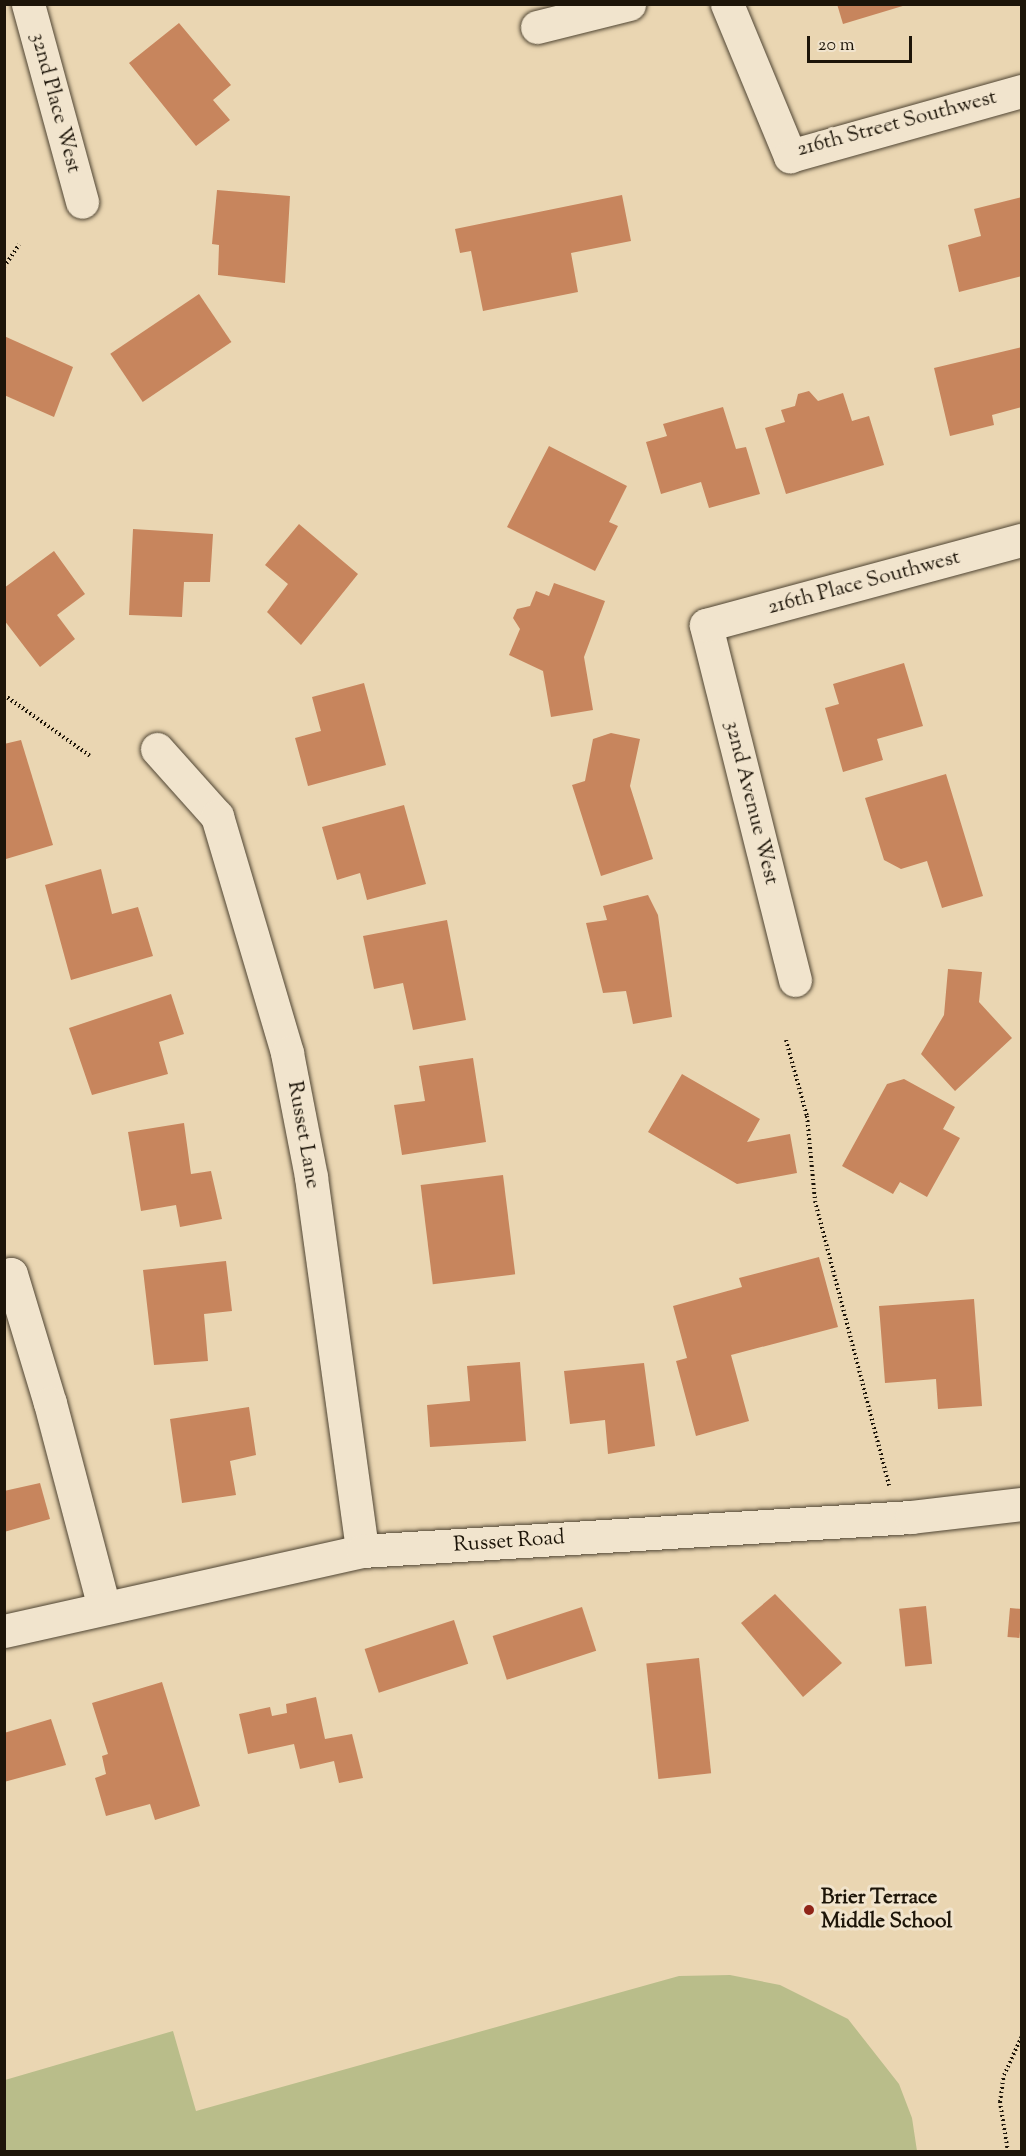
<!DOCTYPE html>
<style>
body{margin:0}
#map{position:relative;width:1026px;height:2156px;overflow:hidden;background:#ead6b2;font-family:"Sorts Mill Goudy",serif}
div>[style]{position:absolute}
.green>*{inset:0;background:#b9bd8a}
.building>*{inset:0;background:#c7855d;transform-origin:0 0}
.path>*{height:4px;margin-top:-2px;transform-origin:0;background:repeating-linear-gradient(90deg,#1d1509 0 1.5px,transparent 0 4.5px)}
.roads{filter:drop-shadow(0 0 2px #504533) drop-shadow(0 0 2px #504533)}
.minor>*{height:33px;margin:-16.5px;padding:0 16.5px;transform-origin:16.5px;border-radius:16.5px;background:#f1e4cd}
.dots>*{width:16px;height:16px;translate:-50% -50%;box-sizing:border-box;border:3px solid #f1e4cd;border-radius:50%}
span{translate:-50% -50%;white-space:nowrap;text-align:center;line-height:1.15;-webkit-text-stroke:6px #f1e4cd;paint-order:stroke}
.street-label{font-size:21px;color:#1d1509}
.poi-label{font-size:21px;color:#1d1509;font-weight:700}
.left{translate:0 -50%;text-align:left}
.frame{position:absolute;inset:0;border:6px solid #1d1509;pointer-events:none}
.scale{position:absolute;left:807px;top:36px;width:105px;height:27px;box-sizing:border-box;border:3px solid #1d1509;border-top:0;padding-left:8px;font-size:18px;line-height:21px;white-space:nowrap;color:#1d1509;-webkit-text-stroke:4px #f1e4cd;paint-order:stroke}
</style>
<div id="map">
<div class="green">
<i style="clip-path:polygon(730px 1975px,780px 1985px,848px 2019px,899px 2084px,912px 2118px,917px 2151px,5px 2151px,5px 2080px,173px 2031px,196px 2111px,679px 1976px)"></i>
</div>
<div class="building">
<i style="clip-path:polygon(837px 4px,906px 4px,906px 5px,843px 24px)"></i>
<i style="clip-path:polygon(179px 23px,231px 85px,213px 100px,230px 120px,196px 146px,129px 63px)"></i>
<i style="clip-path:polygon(217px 190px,290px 196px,285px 283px,218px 275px,219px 245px,212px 244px)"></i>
<i style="clip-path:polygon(622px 195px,631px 241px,571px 253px,578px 292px,483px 311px,471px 251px,460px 253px,455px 229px)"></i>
<i style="clip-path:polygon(1022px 197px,1022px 276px,959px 292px,948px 245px,981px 236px,974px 209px)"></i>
<i style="left:199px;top:294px;width:58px;height:107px;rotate:56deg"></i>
<i style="clip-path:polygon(4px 336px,73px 367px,54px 417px,4px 395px)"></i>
<i style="clip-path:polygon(1022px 347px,1022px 407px,992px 415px,994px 425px,950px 436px,934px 368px)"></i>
<i style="clip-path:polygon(809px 391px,818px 401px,843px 393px,852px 421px,869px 416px,884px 465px,786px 494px,765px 428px,785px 422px,781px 410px,795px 406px,798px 394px)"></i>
<i style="clip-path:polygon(723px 407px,736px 449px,746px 447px,760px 494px,709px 508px,701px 482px,661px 494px,646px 442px,667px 436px,663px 424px)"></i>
<i style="clip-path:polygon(549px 446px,627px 486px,609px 522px,618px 526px,595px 571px,507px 527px)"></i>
<i style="clip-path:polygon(299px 524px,358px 574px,301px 645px,267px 612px,288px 584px,265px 565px)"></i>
<i style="clip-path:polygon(133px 529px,213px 534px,210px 582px,184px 582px,182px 617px,129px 615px)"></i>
<i style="clip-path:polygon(54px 551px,85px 594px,57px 615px,75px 639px,40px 667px,4px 620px,4px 588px)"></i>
<i style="clip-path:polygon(554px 583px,605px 601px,584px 657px,593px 710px,551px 717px,543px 671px,509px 655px,520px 629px,513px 618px,517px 609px,530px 606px,536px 591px,549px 596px)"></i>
<i style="clip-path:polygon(904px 663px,923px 726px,877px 739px,883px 760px,843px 772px,825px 708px,839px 704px,833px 684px)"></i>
<i style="clip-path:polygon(364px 683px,386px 765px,308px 786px,295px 738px,321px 731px,312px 697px)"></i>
<i style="clip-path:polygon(611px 733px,640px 739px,630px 786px,653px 859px,601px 876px,572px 785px,585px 781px,593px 739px)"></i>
<i style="clip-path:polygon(21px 740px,53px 845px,6px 859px,4px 744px)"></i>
<i style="clip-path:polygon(946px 774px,983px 896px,942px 908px,927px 861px,901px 869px,884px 860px,865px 798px)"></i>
<i style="clip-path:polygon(404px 805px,426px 884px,367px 900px,360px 873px,337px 880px,322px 827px)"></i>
<i style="clip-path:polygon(101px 869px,112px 914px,138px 907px,153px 956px,71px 980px,45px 885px)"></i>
<i style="clip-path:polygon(648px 895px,658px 915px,672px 1017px,633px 1024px,626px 991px,603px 993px,586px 923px,607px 920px,603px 906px)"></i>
<i style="clip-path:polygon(447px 920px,466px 1020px,413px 1030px,403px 983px,374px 989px,363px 936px)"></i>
<i style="clip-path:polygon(948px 969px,982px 972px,979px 1002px,1012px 1038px,955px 1091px,921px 1054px,944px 1015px)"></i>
<i style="clip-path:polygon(171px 994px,184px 1034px,159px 1042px,168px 1074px,92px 1095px,69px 1028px)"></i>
<i style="clip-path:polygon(473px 1058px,486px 1142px,402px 1155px,394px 1105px,425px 1101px,419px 1066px)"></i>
<i style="clip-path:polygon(682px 1074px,760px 1119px,747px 1142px,790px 1134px,797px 1173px,737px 1184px,648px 1132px)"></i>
<i style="clip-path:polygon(904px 1079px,955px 1107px,943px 1129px,960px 1138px,927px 1197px,900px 1182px,893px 1194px,842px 1166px,887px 1084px)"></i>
<i style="clip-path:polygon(184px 1123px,191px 1174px,211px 1171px,222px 1219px,180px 1227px,176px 1205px,141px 1211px,128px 1132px)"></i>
<i style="left:503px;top:1175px;width:100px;height:83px;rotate:83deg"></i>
<i style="clip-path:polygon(819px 1257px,838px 1327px,731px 1355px,749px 1421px,696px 1436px,676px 1361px,687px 1358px,673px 1306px,742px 1287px,739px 1278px)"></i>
<i style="clip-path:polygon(226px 1261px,232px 1311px,204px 1314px,208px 1361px,154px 1365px,143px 1270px)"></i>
<i style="clip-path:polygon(974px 1299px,982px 1406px,938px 1409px,936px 1379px,885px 1383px,879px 1306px)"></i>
<i style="clip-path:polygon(520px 1362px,526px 1441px,430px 1447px,427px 1405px,470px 1401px,467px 1366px)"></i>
<i style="clip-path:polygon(644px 1363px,655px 1446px,608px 1454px,605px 1420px,570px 1424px,564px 1371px)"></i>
<i style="clip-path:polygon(249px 1407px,256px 1455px,230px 1461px,236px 1495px,182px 1503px,170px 1419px)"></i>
<i style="clip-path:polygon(40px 1483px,50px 1519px,4px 1532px,4px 1491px)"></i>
<i style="clip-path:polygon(775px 1594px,842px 1663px,803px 1697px,741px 1623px)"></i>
<i style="left:926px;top:1606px;width:58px;height:27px;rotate:84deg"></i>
<i style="left:582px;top:1607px;width:46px;height:94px;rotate:72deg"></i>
<i style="left:1010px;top:1608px;width:12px;height:29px;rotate:5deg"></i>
<i style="left:454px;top:1620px;width:46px;height:94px;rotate:72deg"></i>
<i style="left:699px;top:1658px;width:116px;height:53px;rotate:84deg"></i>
<i style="clip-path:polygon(162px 1682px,200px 1806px,155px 1820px,150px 1804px,106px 1816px,95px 1778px,106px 1774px,102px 1756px,108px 1754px,92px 1703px)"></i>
<i style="clip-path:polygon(316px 1697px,325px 1739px,352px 1734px,363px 1778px,339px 1783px,334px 1761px,300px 1769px,294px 1744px,248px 1754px,239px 1714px,270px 1707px,272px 1716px,287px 1713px,286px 1704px)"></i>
<i style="clip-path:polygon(51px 1719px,66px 1765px,4px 1782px,4px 1733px)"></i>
</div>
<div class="path">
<i style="left:4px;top:267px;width:27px;rotate:-56deg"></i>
<i style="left:4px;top:695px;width:105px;rotate:35.3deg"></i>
<i style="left:786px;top:1040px;width:79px;rotate:74.6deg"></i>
<i style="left:807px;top:1116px;width:85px;rotate:84.6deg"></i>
<i style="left:815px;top:1201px;width:294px;rotate:75.4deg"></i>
<i style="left:1008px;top:2152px;width:51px;rotate:-99.1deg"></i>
<i style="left:1000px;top:2102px;width:27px;rotate:-82deg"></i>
<i style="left:1004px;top:2075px;width:43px;rotate:-65.2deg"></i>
</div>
<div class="roads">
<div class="minor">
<i style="left:28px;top:4px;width:205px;rotate:74.7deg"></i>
<i style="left:727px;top:4px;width:165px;rotate:67.5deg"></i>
<i style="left:790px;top:156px;width:241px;rotate:-15.7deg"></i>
<i style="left:537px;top:27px;width:95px;rotate:-14deg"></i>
<i style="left:157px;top:749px;width:90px;rotate:48.2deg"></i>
<i style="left:217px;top:816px;width:247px;rotate:73.5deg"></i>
<i style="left:287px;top:1053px;width:126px;rotate:79deg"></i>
<i style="left:311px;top:1177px;width:377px;rotate:82.2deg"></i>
<i style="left:795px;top:980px;width:366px;rotate:-104.1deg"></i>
<i style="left:706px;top:625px;width:327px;rotate:-15.1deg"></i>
<i style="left:4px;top:1276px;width:7px;rotate:-16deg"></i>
<i style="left:11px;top:1274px;width:135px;rotate:73.2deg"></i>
<i style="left:50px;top:1403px;width:211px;rotate:75.2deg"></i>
<i style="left:4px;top:1631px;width:367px;rotate:-12.6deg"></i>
<i style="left:362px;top:1551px;width:550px;rotate:-3.54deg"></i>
<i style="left:911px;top:1517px;width:112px;rotate:-6.7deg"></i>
</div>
</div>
<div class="dots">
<i style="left:809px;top:1910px;background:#8f2418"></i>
</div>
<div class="street-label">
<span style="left:55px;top:103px;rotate:75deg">32nd Place West</span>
<span style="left:897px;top:124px;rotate:-15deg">216th Street Southwest</span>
<span style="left:864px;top:583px;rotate:-15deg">216th Place Southwest</span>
<span style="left:751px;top:803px;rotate:76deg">32nd Avenue West</span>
<span style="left:303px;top:1135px;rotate:80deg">Russet Lane</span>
<span style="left:509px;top:1542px;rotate:-4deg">Russet Road</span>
</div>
<div class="poi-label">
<span class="left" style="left:821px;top:1910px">Brier Terrace<br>Middle School</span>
</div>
<div class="frame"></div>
<div class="scale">20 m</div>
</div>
